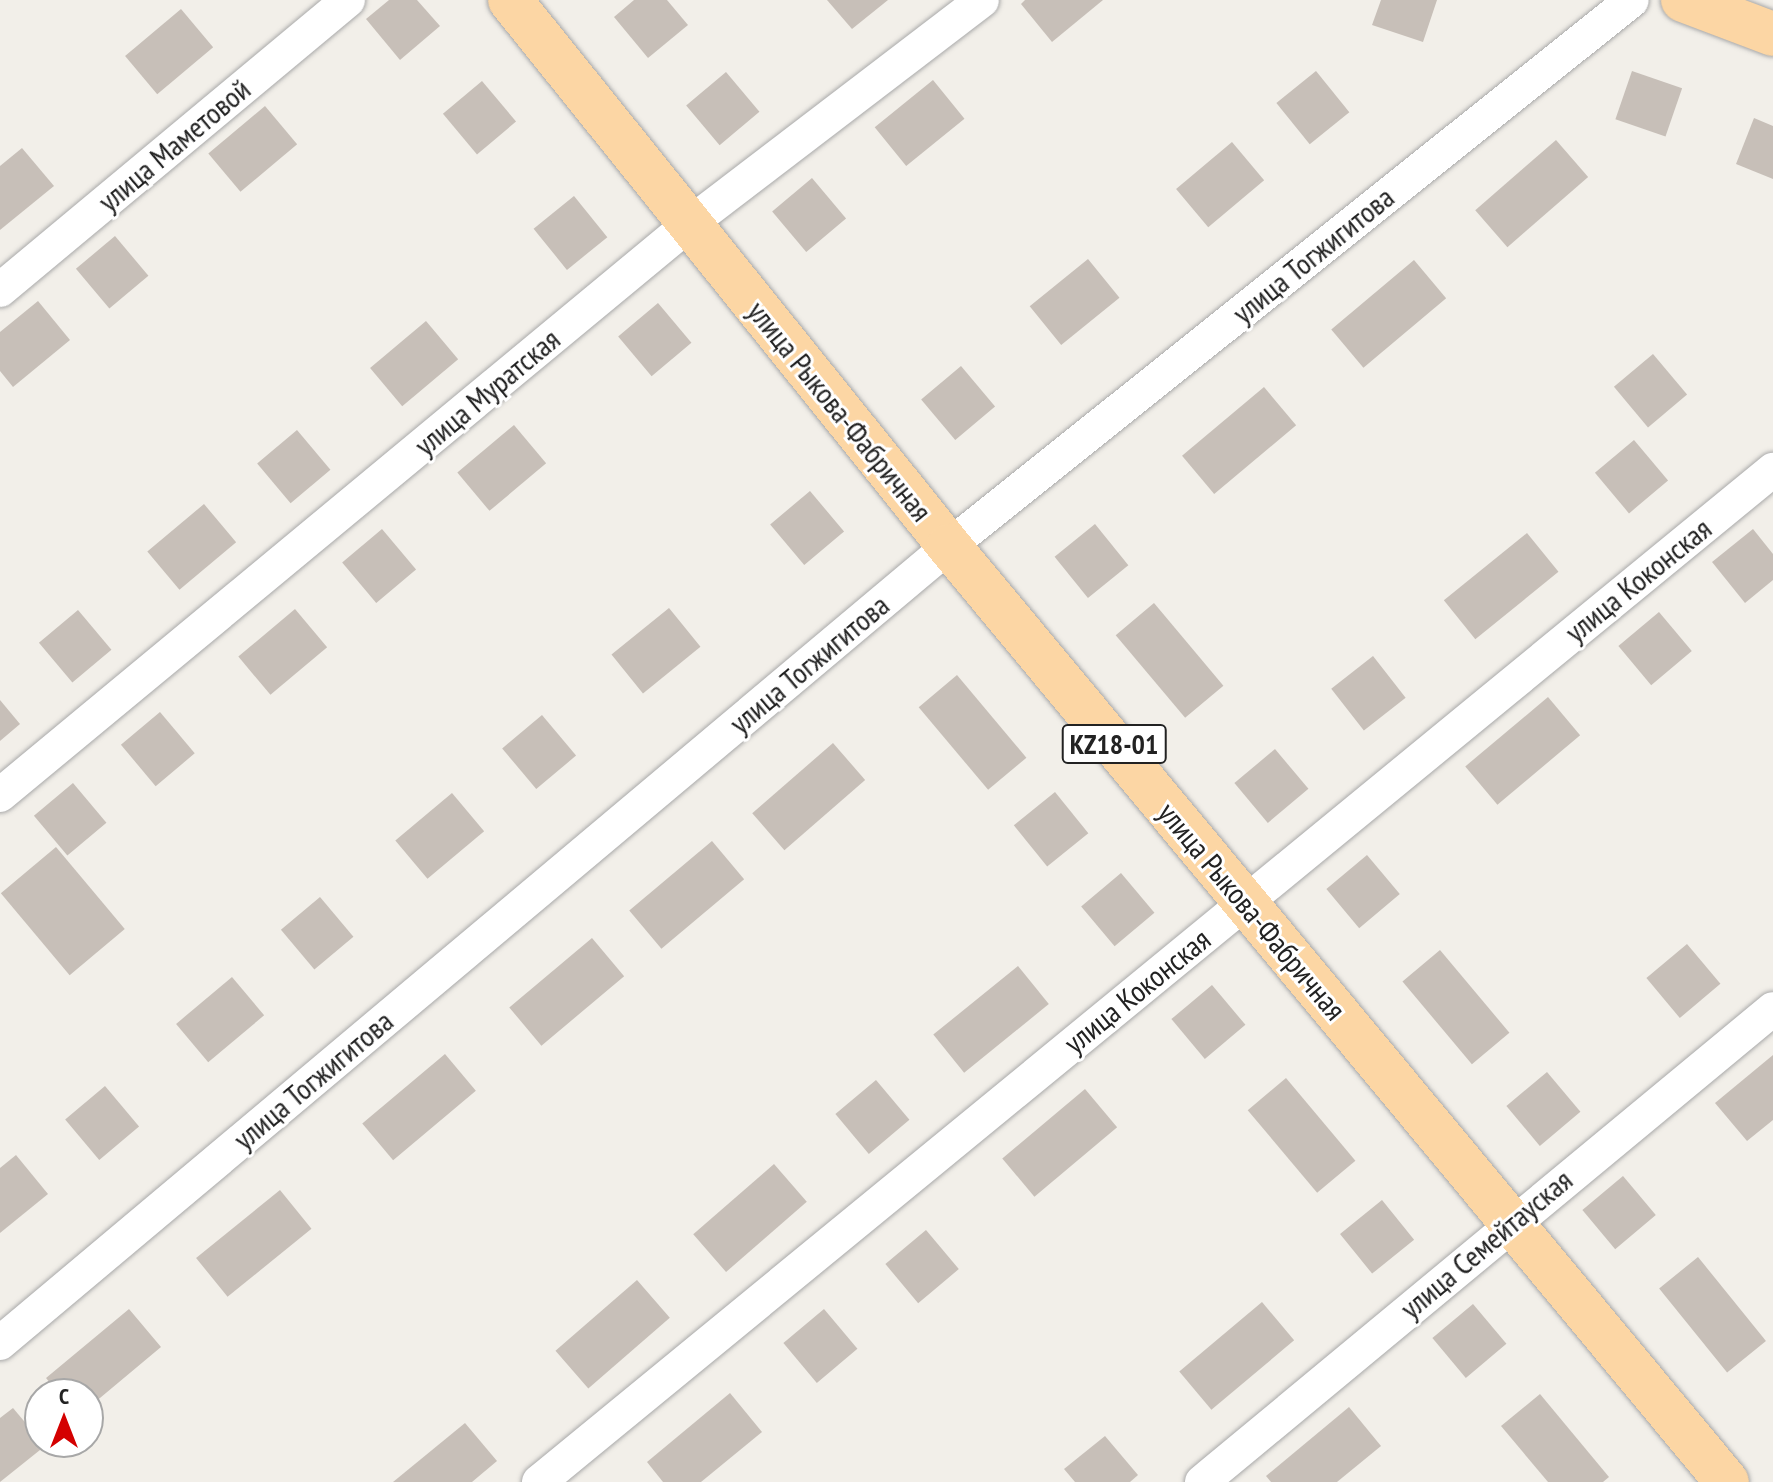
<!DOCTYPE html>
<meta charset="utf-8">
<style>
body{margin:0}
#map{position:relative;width:1773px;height:1482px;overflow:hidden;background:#f2efe9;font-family:"PT Sans Narrow",sans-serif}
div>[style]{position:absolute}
.building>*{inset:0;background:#c7bfb8;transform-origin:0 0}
.roads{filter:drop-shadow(0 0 2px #a9a9a9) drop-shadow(0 0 2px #a9a9a9)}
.minor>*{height:34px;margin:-17px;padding:0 17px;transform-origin:17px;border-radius:17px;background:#fff}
.major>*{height:44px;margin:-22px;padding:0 22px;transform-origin:22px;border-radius:22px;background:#fcd6a4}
span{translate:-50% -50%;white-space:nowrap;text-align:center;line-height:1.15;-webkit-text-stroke:6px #fff;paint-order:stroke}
.shield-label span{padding:2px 6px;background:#fff;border:2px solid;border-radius:6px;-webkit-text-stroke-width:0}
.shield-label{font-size:28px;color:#222;font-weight:700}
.street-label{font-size:30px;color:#222}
.north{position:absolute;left:24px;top:1378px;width:80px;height:80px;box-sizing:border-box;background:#fff;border:2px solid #a7a7a7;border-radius:50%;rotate:0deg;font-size:22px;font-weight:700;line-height:32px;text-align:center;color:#222}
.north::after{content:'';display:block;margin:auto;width:28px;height:36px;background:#d40000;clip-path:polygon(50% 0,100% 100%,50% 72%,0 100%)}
</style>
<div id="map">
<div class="building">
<i style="clip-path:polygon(389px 0,417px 0,440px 26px,400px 60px,366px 19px)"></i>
<i style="clip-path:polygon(634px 0,667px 0,688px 25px,648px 58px,614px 17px)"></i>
<i style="clip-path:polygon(827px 0,888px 0,852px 29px)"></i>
<i style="clip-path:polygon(1025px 0,1103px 0,1052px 42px,1021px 4px)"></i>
<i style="clip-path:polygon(1381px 0,1437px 0,1423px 42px,1372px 25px)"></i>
<i style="left:181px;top:9px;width:50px;height:73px;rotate:50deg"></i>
<i style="left:1316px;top:71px;width:53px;height:51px;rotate:51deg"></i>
<i style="left:1632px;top:71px;width:53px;height:51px;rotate:19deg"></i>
<i style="left:726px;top:72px;width:52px;height:52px;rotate:50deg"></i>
<i style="left:933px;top:80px;width:50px;height:75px;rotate:51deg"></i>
<i style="left:482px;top:81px;width:53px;height:51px;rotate:50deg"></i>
<i style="left:265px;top:106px;width:50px;height:74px;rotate:50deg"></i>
<i style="clip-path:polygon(1754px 118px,1773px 126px,1773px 179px,1736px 164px)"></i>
<i style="left:1556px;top:140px;width:49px;height:107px;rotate:49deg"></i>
<i style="left:1232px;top:142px;width:50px;height:73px;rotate:50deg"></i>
<i style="clip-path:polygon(22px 148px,54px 186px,0 230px,0 166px)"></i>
<i style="left:812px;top:178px;width:53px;height:52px;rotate:50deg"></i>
<i style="left:574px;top:196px;width:53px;height:52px;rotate:51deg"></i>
<i style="left:115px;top:236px;width:52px;height:51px;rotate:50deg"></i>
<i style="left:1088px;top:259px;width:50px;height:75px;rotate:51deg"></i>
<i style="left:1414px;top:260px;width:50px;height:108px;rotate:50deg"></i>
<i style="clip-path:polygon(38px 301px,70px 340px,13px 387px,0 371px,0 332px)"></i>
<i style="left:658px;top:303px;width:52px;height:52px;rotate:50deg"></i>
<i style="left:426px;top:321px;width:50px;height:73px;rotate:50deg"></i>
<i style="left:1653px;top:354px;width:53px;height:51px;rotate:50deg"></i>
<i style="left:961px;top:366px;width:53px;height:52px;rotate:50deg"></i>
<i style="left:1264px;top:387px;width:50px;height:107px;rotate:50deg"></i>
<i style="left:514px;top:425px;width:50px;height:74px;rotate:50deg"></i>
<i style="left:297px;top:430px;width:52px;height:52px;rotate:50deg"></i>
<i style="left:1634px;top:440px;width:53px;height:51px;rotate:50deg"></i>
<i style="left:810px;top:491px;width:53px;height:52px;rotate:50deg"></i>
<i style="left:204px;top:504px;width:50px;height:74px;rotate:50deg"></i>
<i style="left:1095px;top:524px;width:53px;height:52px;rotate:51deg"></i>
<i style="left:382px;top:529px;width:53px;height:52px;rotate:50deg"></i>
<i style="clip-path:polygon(1753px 529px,1773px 554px,1773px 580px,1745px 603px,1712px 562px)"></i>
<i style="left:1527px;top:533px;width:50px;height:107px;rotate:51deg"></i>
<i style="left:1154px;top:603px;width:108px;height:50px;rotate:50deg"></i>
<i style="left:669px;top:608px;width:50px;height:74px;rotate:51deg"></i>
<i style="left:295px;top:609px;width:50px;height:74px;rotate:50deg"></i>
<i style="left:78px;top:610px;width:52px;height:51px;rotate:50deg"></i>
<i style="left:1659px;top:612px;width:51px;height:53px;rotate:50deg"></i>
<i style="left:1373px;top:656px;width:53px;height:53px;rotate:52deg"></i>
<i style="left:957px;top:675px;width:108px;height:50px;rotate:50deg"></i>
<i style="left:1548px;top:697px;width:50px;height:108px;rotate:50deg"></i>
<i style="clip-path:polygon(0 700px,20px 724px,0 741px)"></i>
<i style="left:160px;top:712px;width:54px;height:51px;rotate:50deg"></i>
<i style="left:542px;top:715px;width:53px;height:52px;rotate:50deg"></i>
<i style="left:833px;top:743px;width:49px;height:107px;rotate:49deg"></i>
<i style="left:1275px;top:749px;width:52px;height:53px;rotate:50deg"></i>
<i style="left:73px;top:783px;width:52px;height:51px;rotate:50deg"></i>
<i style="left:1055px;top:792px;width:53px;height:53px;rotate:51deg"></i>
<i style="left:452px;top:793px;width:50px;height:74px;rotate:50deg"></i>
<i style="left:712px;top:841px;width:50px;height:108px;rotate:50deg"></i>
<i style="left:56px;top:847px;width:107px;height:72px;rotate:50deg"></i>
<i style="left:1367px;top:855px;width:51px;height:53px;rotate:50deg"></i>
<i style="left:1121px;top:873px;width:52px;height:52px;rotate:50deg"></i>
<i style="left:320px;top:897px;width:52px;height:51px;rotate:50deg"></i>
<i style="left:592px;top:938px;width:50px;height:108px;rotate:50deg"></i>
<i style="left:1687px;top:944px;width:52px;height:53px;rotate:50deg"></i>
<i style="left:1440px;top:950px;width:108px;height:49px;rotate:50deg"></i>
<i style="left:1018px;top:966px;width:49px;height:109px;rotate:51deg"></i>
<i style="left:232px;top:977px;width:50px;height:73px;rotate:50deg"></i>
<i style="left:1212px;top:985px;width:52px;height:53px;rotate:50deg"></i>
<i style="left:445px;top:1054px;width:48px;height:108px;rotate:50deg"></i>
<i style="clip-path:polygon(1773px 1055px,1773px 1120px,1747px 1141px,1715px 1103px)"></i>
<i style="left:1547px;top:1072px;width:52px;height:53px;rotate:50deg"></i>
<i style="left:1286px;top:1078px;width:108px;height:50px;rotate:50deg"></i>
<i style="left:876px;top:1080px;width:52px;height:53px;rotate:50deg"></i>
<i style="left:105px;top:1086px;width:53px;height:52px;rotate:50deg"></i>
<i style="left:1085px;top:1089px;width:50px;height:108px;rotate:50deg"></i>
<i style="clip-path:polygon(16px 1155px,48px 1194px,0 1233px,0 1168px)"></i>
<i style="left:774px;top:1164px;width:50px;height:107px;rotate:49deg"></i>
<i style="left:1623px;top:1176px;width:51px;height:53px;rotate:50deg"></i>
<i style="left:280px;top:1190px;width:50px;height:108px;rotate:51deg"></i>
<i style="left:1382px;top:1200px;width:51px;height:54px;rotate:51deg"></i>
<i style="left:926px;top:1230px;width:51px;height:53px;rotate:50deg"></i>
<i style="left:1698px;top:1257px;width:108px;height:50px;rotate:51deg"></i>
<i style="left:637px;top:1280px;width:50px;height:108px;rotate:49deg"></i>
<i style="left:1262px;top:1302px;width:50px;height:108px;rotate:50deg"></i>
<i style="left:1473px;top:1304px;width:52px;height:53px;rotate:50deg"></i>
<i style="clip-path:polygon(129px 1309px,161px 1347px,88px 1408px,88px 1394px,59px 1394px,46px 1378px)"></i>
<i style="left:824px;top:1309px;width:52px;height:53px;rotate:50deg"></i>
<i style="clip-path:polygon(730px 1393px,762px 1432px,701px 1482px,663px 1482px,647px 1462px)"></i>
<i style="clip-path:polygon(1540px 1394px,1609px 1477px,1603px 1482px,1548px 1482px,1501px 1426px)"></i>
<i style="clip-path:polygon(1349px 1407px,1381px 1446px,1337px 1482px,1271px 1482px,1266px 1476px)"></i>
<i style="clip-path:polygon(13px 1408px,45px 1446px,0 1482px,0 1418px)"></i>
<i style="clip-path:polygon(465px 1423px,497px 1461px,472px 1482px,393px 1482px)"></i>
<i style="clip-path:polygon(1105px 1436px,1138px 1475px,1130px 1482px,1075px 1482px,1064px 1469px)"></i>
</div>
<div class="roads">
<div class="minor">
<i style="left:0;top:290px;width:453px;rotate:-39.8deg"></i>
<i style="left:0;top:795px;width:893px;rotate:-39.64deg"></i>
<i style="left:688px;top:225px;width:370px;rotate:-37.4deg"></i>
<i style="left:0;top:1343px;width:1239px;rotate:-40.02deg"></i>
<i style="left:949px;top:546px;width:874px;rotate:-38.64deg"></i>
<i style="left:539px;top:1482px;width:1596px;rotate:-39.36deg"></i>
<i style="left:1202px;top:1482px;width:741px;rotate:-39.64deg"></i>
</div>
<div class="major">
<i style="left:510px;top:0;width:701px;rotate:51.2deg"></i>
<i style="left:949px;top:546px;width:1217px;rotate:50.27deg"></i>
<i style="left:1683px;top:0;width:96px;rotate:20.7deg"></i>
</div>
</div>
<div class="shield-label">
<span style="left:1114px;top:744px">KZ18-01</span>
</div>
<div class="street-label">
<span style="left:174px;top:145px;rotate:-40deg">улица Маметовой</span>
<span style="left:1313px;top:255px;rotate:-39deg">улица Тогжигитова</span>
<span style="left:487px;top:392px;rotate:-40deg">улица Муратская</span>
<span style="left:840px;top:411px;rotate:51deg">улица Рыкова-Фабричная</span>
<span style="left:1638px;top:580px;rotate:-39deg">улица Коконская</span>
<span style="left:809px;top:664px;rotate:-40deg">улица Тогжигитова</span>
<span style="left:1252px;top:911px;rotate:50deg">улица Рыкова-Фабричная</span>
<span style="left:1137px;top:991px;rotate:-39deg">улица Коконская</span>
<span style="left:313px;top:1080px;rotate:-40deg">улица Тогжигитова</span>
<span style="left:1486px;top:1244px;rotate:-40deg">улица Семейтауская</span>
</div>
<div class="north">С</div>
</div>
